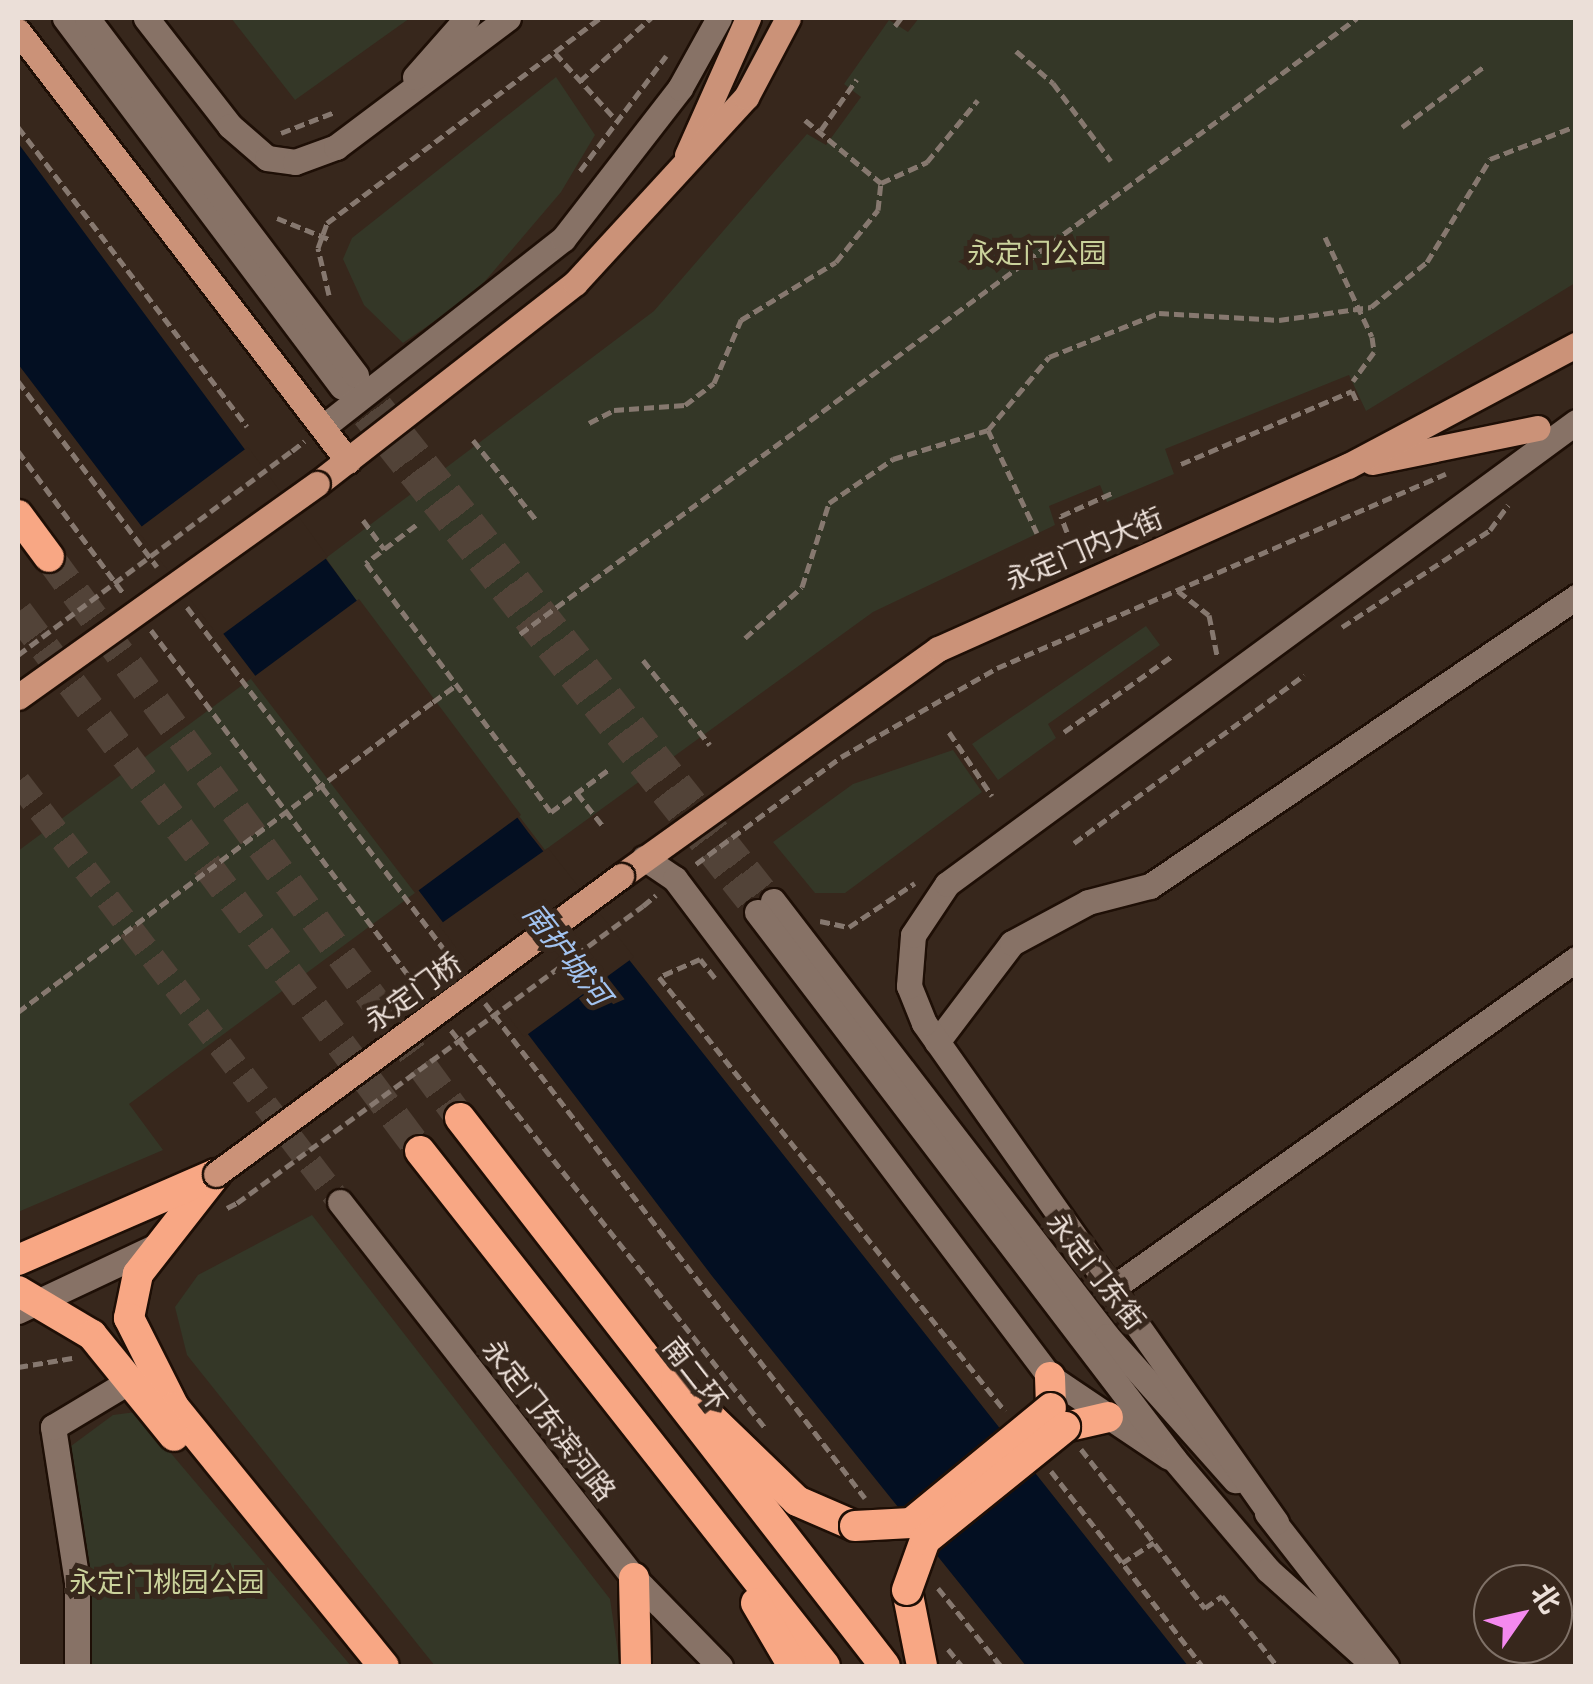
<!DOCTYPE html>
<html>
<head>
<meta charset="utf-8">
<style>
	body { margin:0 }
	#map { position:relative; width:1593px; height:1684px; overflow:hidden; background:#37271c; font-family:"IBM Plex Sans","Noto Sans SC",sans-serif }
	div>[style] { position:absolute }
	[style*='--x'] { left:calc(var(--x)*1px); top:calc(var(--y)*1px); width:calc(var(--w)*1px); rotate:calc(var(--a)*1deg) }
	.green>* { inset:0; background:#343727 }
	.water>* { inset:0; background:#030f22 }
	.pier>* { inset:0; background:#37271c }
	.minor-tunnel>* { height:25px; margin-top:-12.5px; transform-origin:0; background:repeating-linear-gradient(90deg,#524338 0 25px,transparent 0 37px) }
	.highway-tunnel>* { height:30px; margin-top:-15px; transform-origin:0; background:repeating-linear-gradient(90deg,#524338 0 30px,transparent 0 45px) }
	.path>* { height:5px; margin-top:-2.5px; transform-origin:0; background:repeating-linear-gradient(90deg,#86786f 0 10px,transparent 0 15px) }
	.roads { filter:drop-shadow(2px 0 #1e0f06) drop-shadow(-2px 0 #1e0f06) drop-shadow(0 2px #1e0f06) drop-shadow(0 -2px #1e0f06) }
	.minor>* { height:25px; margin:-12.5px; padding:0 12.5px; transform-origin:12.5px; border-radius:12.5px; background:#877266 }
	.major>* { height:25px; margin:-12.5px; padding:0 12.5px; transform-origin:12.5px; border-radius:12.5px; background:#cb9278 }
	.highway>* { height:30px; margin:-15px; padding:0 15px; transform-origin:15px; border-radius:15px; background:#f8a784 }
	.path-bridge>* { height:5px; margin-top:-2.5px; transform-origin:0; background:repeating-linear-gradient(90deg,#86786f 0 10px,transparent 0 15px) }
	.bridges { filter:drop-shadow(2px 0 #1e0f06) drop-shadow(-2px 0 #1e0f06) drop-shadow(0 2px #1e0f06) drop-shadow(0 -2px #1e0f06) }
	.major-bridge>* { height:25px; margin:-12.5px; padding:0 12.5px; transform-origin:12.5px; border-radius:12.5px; background:#cb9278 }
	.highway-bridge>* { height:30px; margin:-15px; padding:0 15px; transform-origin:15px; border-radius:15px; background:#f8a784 }
	span { translate:-50% -50%; white-space:nowrap; text-align:center; line-height:1.15; -webkit-text-stroke:10px #37271c; paint-order:stroke }
	.park-label { font-size:28px; color:#cad29b }
	.street-label { font-size:28px; color:#ebdfd8 }
	.water-label { font-size:30px; color:#a2c3f0; font-style:italic }
	.frame { position:absolute; inset:0; border:20px solid #ebdfd8; pointer-events:none }
	.north { position:absolute; left:1473px; top:1564px; width:100px; height:100px; box-sizing:border-box; background:#37271c; border:2px solid #7f7167; border-radius:50%; rotate:56deg; font-size:28px; font-weight:700; line-height:40px; text-align:center; color:#ebdfd8 }
	.north::after { content:''; display:block; margin:auto; width:35px; height:45px; background:#f489ef; clip-path:polygon(50% 0,100% 100%,50% 72%,0 100%) }
</style>
</head>
<body>
<div id="map">
	<div class="green">
		<i style="clip-path:polygon(231px 18px,410px 18px,295px 100px)"></i>
		<i style="clip-path:polygon(919px 18px,1575px 18px,1575px 283px,1366px 411px,1349px 375px,1165px 449px,1174px 474px,1107px 502px,1100px 485px,1049px 506px,1055px 525px,873px 612px,545px 850px,519px 816px,129px 1104px,163px 1150px,18px 1212px,18px 851px,356px 601px,326px 558px,654px 311px,807px 134px,826px 145px,861px 97px,844px 84px,889px 20px,908px 32px)"></i>
		<i style="clip-path:polygon(556px 77px,595px 135px,561px 192px,474px 294px,403px 343px,364px 305px,343px 259px,352px 238px)"></i>
		<i style="clip-path:polygon(1146px 626px,1160px 645px,1048px 724px,1056px 738px,998px 780px,972px 744px)"></i>
		<i style="clip-path:polygon(953px 750px,982px 792px,845px 893px,815px 893px,773px 842px,853px 784px)"></i>
		<i style="clip-path:polygon(312px 1215px,610px 1599px,620px 1666px,435px 1666px,187px 1355px,175px 1307px,198px 1275px)"></i>
		<i style="clip-path:polygon(136px 1412px,351px 1666px,90px 1666px,67px 1449px,113px 1415px)"></i>
	</div>
	<div class="water">
		<i style="clip-path:polygon(18px 143px,528px 832px,1188px 1666px,1026px 1666px,712px 1276px,18px 364px)"></i>
	</div>
	<div class="pier">
		<i style="clip-path:polygon(248px 447px,328px 557px,219px 637px,137px 530px)"></i>
		<i style="clip-path:polygon(359px 599px,521px 815px,415px 893px,251px 679px)"></i>
		<i style="clip-path:polygon(548px 848px,634px 957px,524px 1037px,439px 925px)"></i>
	</div>
	<div class="minor-tunnel">
		<i style="--x:357;--y:376;--w:670;--a:51.61"></i>
		<i style="--x:342;--y:387;--w:669;--a:51.67"></i>
		<i style="--x:18;--y:781;--w:530;--a:52.59"></i>
	</div>
	<div class="highway-tunnel">
		<i style="--x:49;--y:557;--w:695;--a:53.77"></i>
		<i style="--x:18;--y:612;--w:672;--a:53.28"></i>
	</div>
	<div class="path">
		<i style="--x:895;--y:26;--w:10;--a:-53"></i>
		<i style="--x:1016;--y:51;--w:49;--a:40.9"></i>
		<i style="--x:1053;--y:83;--w:97;--a:53.4"></i>
		<i style="--x:555;--y:53;--w:92;--a:47.6"></i>
		<i style="--x:580;--y:81;--w:95;--a:-41.6"></i>
		<i style="--x:805;--y:120;--w:99;--a:39.7"></i>
		<i style="--x:18;--y:127;--w:377;--a:52.6"></i>
		<i style="--x:1402;--y:127;--w:104;--a:-36.4"></i>
		<i style="--x:821;--y:130;--w:62;--a:-54.8"></i>
		<i style="--x:281;--y:133;--w:58;--a:-21.3"></i>
		<i style="--x:580;--y:171;--w:144;--a:-53.2"></i>
		<i style="--x:277;--y:218;--w:58;--a:22.2"></i>
		<i style="--x:1325;--y:237;--w:110;--a:64.8"></i>
		<i style="--x:1372;--y:337;--w:15;--a:82"></i>
		<i style="--x:1374;--y:352;--w:36;--a:126"></i>
		<i style="--x:329;--y:295;--w:48;--a:-103.2"></i>
		<i style="--x:318;--y:248;--w:27;--a:-70"></i>
		<i style="--x:327;--y:223;--w:341;--a:-36.9"></i>
		<i style="--x:18;--y:381;--w:232;--a:53.2"></i>
		<i style="--x:589;--y:423;--w:28;--a:-27"></i>
		<i style="--x:614;--y:410;--w:71;--a:-4"></i>
		<i style="--x:685;--y:405;--w:36;--a:-37"></i>
		<i style="--x:714;--y:383;--w:69;--a:-66.8"></i>
		<i style="--x:741;--y:320;--w:111;--a:-31.4"></i>
		<i style="--x:836;--y:262;--w:67;--a:-51.1"></i>
		<i style="--x:878;--y:210;--w:27;--a:-84"></i>
		<i style="--x:881;--y:183;--w:51;--a:-24.5"></i>
		<i style="--x:927;--y:162;--w:80;--a:-50.6"></i>
		<i style="--x:988;--y:430;--w:114;--a:64.6"></i>
		<i style="--x:473;--y:440;--w:103;--a:51.7"></i>
		<i style="--x:18;--y:451;--w:177;--a:53.5"></i>
		<i style="--x:292;--y:451;--w:16;--a:-38"></i>
		<i style="--x:1181;--y:464;--w:186;--a:-23.1"></i>
		<i style="--x:1352;--y:391;--w:14;--a:65"></i>
		<i style="--x:363;--y:520;--w:36;--a:54"></i>
		<i style="--x:416;--y:525;--w:63;--a:142.8"></i>
		<i style="--x:366;--y:563;--w:310;--a:53.4"></i>
		<i style="--x:551;--y:812;--w:71;--a:-36.4"></i>
		<i style="--x:1067;--y:532;--w:17;--a:-111"></i>
		<i style="--x:1061;--y:516;--w:56;--a:-24.3"></i>
		<i style="--x:1178;--y:591;--w:39;--a:38"></i>
		<i style="--x:1209;--y:615;--w:41;--a:78.7"></i>
		<i style="--x:187;--y:607;--w:449;--a:53.1"></i>
		<i style="--x:1342;--y:627;--w:177;--a:-33.2"></i>
		<i style="--x:1490;--y:530;--w:31;--a:-54"></i>
		<i style="--x:151;--y:630;--w:453;--a:53.3"></i>
		<i style="--x:520;--y:634;--w:1039;--a:-36.35"></i>
		<i style="--x:745;--y:638;--w:76;--a:-41.8"></i>
		<i style="--x:802;--y:587;--w:88;--a:-72.2"></i>
		<i style="--x:829;--y:503;--w:78;--a:-34.5"></i>
		<i style="--x:893;--y:459;--w:99;--a:-17"></i>
		<i style="--x:988;--y:430;--w:95;--a:-50.1"></i>
		<i style="--x:1049;--y:357;--w:118;--a:-21.8"></i>
		<i style="--x:1159;--y:313;--w:120;--a:3.3"></i>
		<i style="--x:1279;--y:320;--w:93;--a:-8"></i>
		<i style="--x:1371;--y:307;--w:72;--a:-38.8"></i>
		<i style="--x:1427;--y:262;--w:121;--a:-58.5"></i>
		<i style="--x:1490;--y:159;--w:92;--a:-21"></i>
		<i style="--x:643;--y:660;--w:108;--a:51.8"></i>
		<i style="--x:433;--y:702;--w:27;--a:-36"></i>
		<i style="--x:949;--y:732;--w:77;--a:56.1"></i>
		<i style="--x:1064;--y:732;--w:132;--a:-35.1"></i>
		<i style="--x:577;--y:793;--w:41;--a:52"></i>
		<i style="--x:1074;--y:843;--w:285;--a:-36.1"></i>
		<i style="--x:696;--y:864;--w:180;--a:-36.4"></i>
		<i style="--x:841;--y:757;--w:180;--a:-29.7"></i>
		<i style="--x:997;--y:668;--w:489;--a:-23.4"></i>
		<i style="--x:643;--y:906;--w:17;--a:-40"></i>
		<i style="--x:820;--y:921;--w:30;--a:12"></i>
		<i style="--x:849;--y:927;--w:79;--a:-33.7"></i>
		<i style="--x:715;--y:978;--w:24;--a:-128"></i>
		<i style="--x:700;--y:959;--w:45;--a:156.3"></i>
		<i style="--x:659;--y:977;--w:555;--a:51.44"></i>
		<i style="--x:485;--y:1003;--w:624;--a:52.49"></i>
		<i style="--x:18;--y:1012;--w:57;--a:-36.5"></i>
		<i style="--x:451;--y:1030;--w:508;--a:51.71"></i>
		<i style="--x:227;--y:1208;--w:11;--a:-27"></i>
		<i style="--x:18;--y:1367;--w:55;--a:-9.5"></i>
		<i style="--x:1081;--y:1449;--w:202;--a:52.1"></i>
		<i style="--x:1205;--y:1608;--w:21;--a:-35"></i>
		<i style="--x:1222;--y:1596;--w:89;--a:51.8"></i>
		<i style="--x:1051;--y:1471;--w:247;--a:52.2"></i>
		<i style="--x:1122;--y:1563;--w:38;--a:-33"></i>
		<i style="--x:938;--y:1588;--w:100;--a:51.1"></i>
		<i style="--x:948;--y:1649;--w:22;--a:51"></i>
	</div>
	<div class="roads">
		<div class="minor">
			<i style="--x:65;--y:18;--w:461;--a:53.1"></i>
			<i style="--x:87;--y:18;--w:447;--a:53"></i>
			<i style="--x:146;--y:18;--w:137;--a:52.1"></i>
			<i style="--x:230;--y:126;--w:49;--a:40.9"></i>
			<i style="--x:267;--y:158;--w:28;--a:8"></i>
			<i style="--x:295;--y:162;--w:44;--a:-20.1"></i>
			<i style="--x:336;--y:147;--w:215;--a:-36.9"></i>
			<i style="--x:415;--y:77;--w:79;--a:-48.6"></i>
			<i style="--x:323;--y:427;--w:305;--a:-38.1"></i>
			<i style="--x:563;--y:239;--w:191;--a:-52.2"></i>
			<i style="--x:680;--y:88;--w:80;--a:-60.9"></i>
			<i style="--x:644;--y:858;--w:37;--a:34"></i>
			<i style="--x:675;--y:879;--w:623;--a:53.02"></i>
			<i style="--x:1050;--y:1377;--w:143;--a:33.9"></i>
			<i style="--x:773;--y:901;--w:548;--a:52.48"></i>
			<i style="--x:1107;--y:1336;--w:193;--a:48.4"></i>
			<i style="--x:757;--y:912;--w:688;--a:52.68"></i>
			<i style="--x:1174;--y:1459;--w:145;--a:49.7"></i>
			<i style="--x:1268;--y:1570;--w:132;--a:41.9"></i>
			<i style="--x:937;--y:1042;--w:124;--a:-52.9"></i>
			<i style="--x:1012;--y:943;--w:86;--a:-28.3"></i>
			<i style="--x:1088;--y:902;--w:64;--a:-14.5"></i>
			<i style="--x:1150;--y:886;--w:515;--a:-34.15"></i>
			<i style="--x:340;--y:1202;--w:477;--a:52"></i>
			<i style="--x:634;--y:1578;--w:123;--a:45.7"></i>
			<i style="--x:1117;--y:1285;--w:563;--a:-35.38"></i>
			<i style="--x:18;--y:1311;--w:155;--a:-25.2"></i>
			<i style="--x:1267;--y:1513;--w:194;--a:52.1"></i>
			<i style="--x:1276;--y:1522;--w:611;--a:-125.2"></i>
			<i style="--x:924;--y:1023;--w:40;--a:-112"></i>
			<i style="--x:909;--y:986;--w:51;--a:-85.5"></i>
			<i style="--x:913;--y:935;--w:61;--a:-56.3"></i>
			<i style="--x:947;--y:884;--w:780;--a:-36.3"></i>
			<i style="--x:77;--y:1666;--w:84;--a:-90"></i>
			<i style="--x:77;--y:1582;--w:157;--a:-98.8"></i>
			<i style="--x:53;--y:1427;--w:87;--a:-31"></i>
		</div>
		<div class="major">
			<i style="--x:18;--y:31;--w:542;--a:52.5"></i>
			<i style="--x:687;--y:155;--w:150;--a:-66"></i>
			<i style="--x:1372;--y:462;--w:169;--a:-11.6"></i>
			<i style="--x:317;--y:484;--w:327;--a:-37.9"></i>
			<i style="--x:575;--y:283;--w:253;--a:-47.4"></i>
			<i style="--x:746;--y:97;--w:89;--a:-62"></i>
			<i style="--x:621;--y:876;--w:390;--a:-35.6"></i>
			<i style="--x:938;--y:649;--w:449;--a:-24.1"></i>
			<i style="--x:1348;--y:466;--w:258;--a:-28"></i>
		</div>
		<div class="highway">
			<i style="--x:18;--y:515;--w:52;--a:53.6"></i>
			<i style="--x:460;--y:1118;--w:693;--a:52.2"></i>
			<i style="--x:420;--y:1151;--w:655;--a:51.82"></i>
			<i style="--x:216;--y:1174;--w:127;--a:128"></i>
			<i style="--x:138;--y:1274;--w:45;--a:101.6"></i>
			<i style="--x:129;--y:1318;--w:100;--a:63.2"></i>
			<i style="--x:174;--y:1407;--w:333;--a:51"></i>
			<i style="--x:18;--y:1260;--w:216;--a:-23.5"></i>
			<i style="--x:18;--y:1291;--w:86;--a:30.7"></i>
			<i style="--x:92;--y:1335;--w:130;--a:50.9"></i>
			<i style="--x:1050;--y:1377;--w:31;--a:88"></i>
			<i style="--x:676;--y:1384;--w:168;--a:44"></i>
			<i style="--x:797;--y:1501;--w:63;--a:23.3"></i>
			<i style="--x:1065;--y:1427;--w:44;--a:-13.1"></i>
			<i style="--x:634;--y:1578;--w:88;--a:88.7"></i>
			<i style="--x:907;--y:1590;--w:77;--a:78.8"></i>
			<i style="--x:756;--y:1603;--w:73;--a:59.6"></i>
		</div>
	</div>
	<div class="path-bridge">
		<i style="--x:18;--y:655;--w:342;--a:-36.7"></i>
		<i style="--x:64;--y:978;--w:461;--a:-36.8"></i>
		<i style="--x:237;--y:1203;--w:503;--a:-36.19"></i>
	</div>
	<div class="bridges">
		<div class="major-bridge">
			<i style="--x:18;--y:697;--w:367;--a:-35.5"></i>
			<i style="--x:216;--y:1174;--w:503;--a:-36.35"></i>
		</div>
		<div class="highway-bridge">
			<i style="--x:855;--y:1526;--w:56;--a:-3.1"></i>
			<i style="--x:911;--y:1523;--w:181;--a:-39.4"></i>
			<i style="--x:907;--y:1590;--w:53;--a:-70.2"></i>
			<i style="--x:925;--y:1540;--w:180;--a:-38.9"></i>
		</div>
	</div>
	<div class="park-label">
		<span style="left:1037px;top:253px">永定门公园</span>
		<span style="left:167px;top:1582px">永定门桃园公园</span>
	</div>
	<div class="street-label">
		<span style="left:1084px;top:549px;rotate:-23deg">永定门内大街</span>
		<span style="left:413px;top:992px;rotate:-36deg">永定门桥</span>
		<span style="left:1096px;top:1271px;rotate:52deg">永定门东街</span>
		<span style="left:695px;top:1374px;rotate:52deg">南二环</span>
		<span style="left:549px;top:1420px;rotate:52deg">永定门东滨河路</span>
	</div>
	<div class="water-label">
		<span style="left:567px;top:954px;rotate:52deg">南护城河</span>
	</div>
	<div class="frame"></div>
	<div class="north">北</div>
</div>
</body>
</html>
